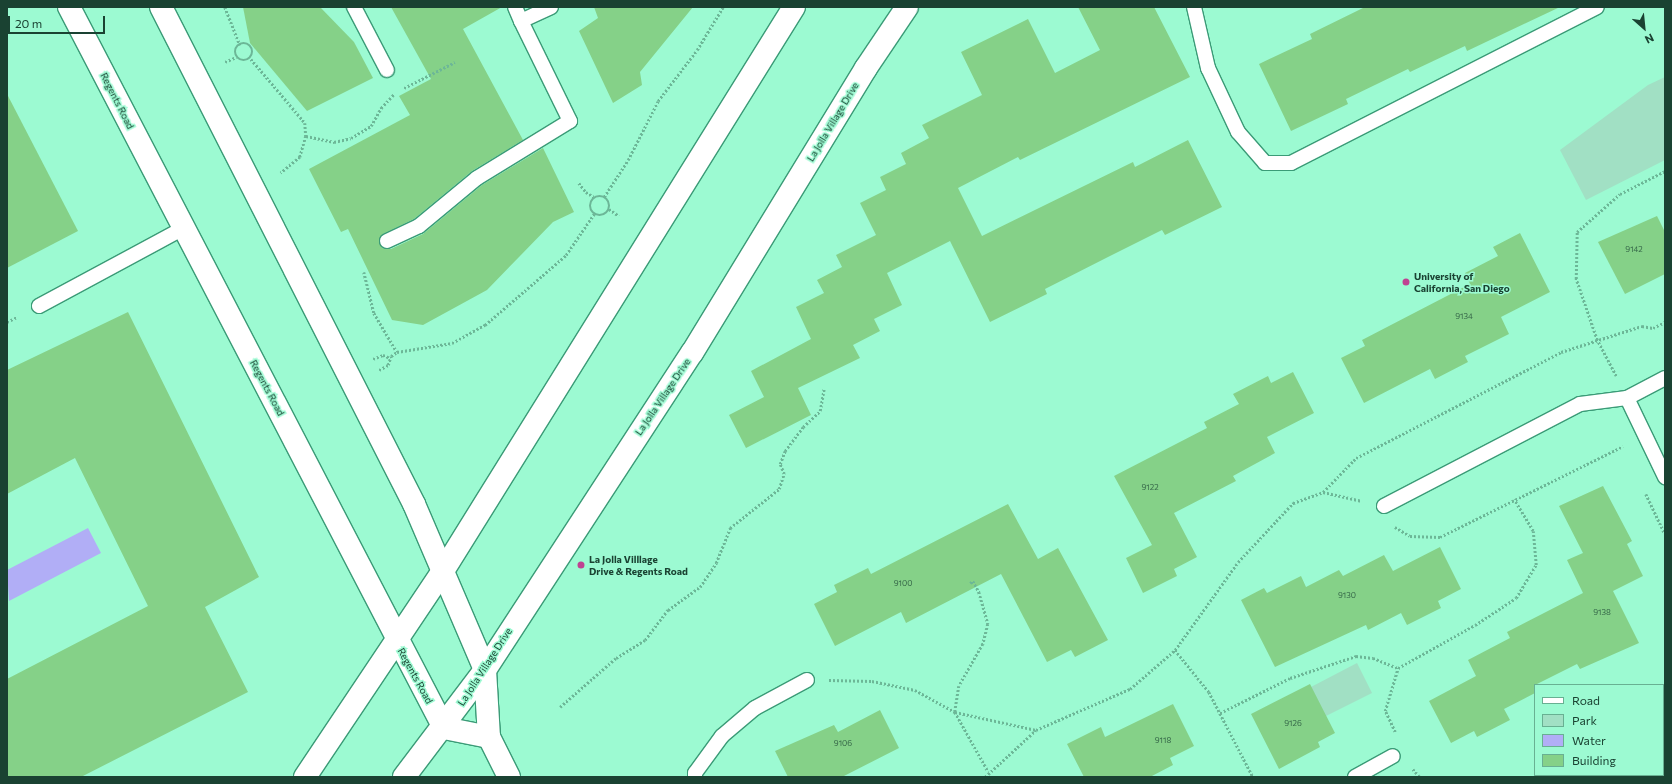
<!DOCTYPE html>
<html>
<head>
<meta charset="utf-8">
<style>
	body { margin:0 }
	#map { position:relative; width:1672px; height:784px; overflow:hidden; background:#9cfad2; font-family:Commissioner,sans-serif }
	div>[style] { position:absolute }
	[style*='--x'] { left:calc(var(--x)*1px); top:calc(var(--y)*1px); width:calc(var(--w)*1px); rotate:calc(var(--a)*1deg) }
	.green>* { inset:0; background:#a1e0c4 }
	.water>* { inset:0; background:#b1aef6 }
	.building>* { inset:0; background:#85d188 }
	.path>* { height:2.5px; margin-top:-1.25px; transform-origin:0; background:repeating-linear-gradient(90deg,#6cb797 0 2px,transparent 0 4px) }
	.path>.ring { margin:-1.25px; padding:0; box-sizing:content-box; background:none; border:2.5px solid #6cb797; border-radius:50% }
	.roads { filter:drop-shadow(1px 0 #3b9b77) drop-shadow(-1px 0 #3b9b77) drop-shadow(0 1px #3b9b77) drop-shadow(0 -1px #3b9b77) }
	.service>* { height:14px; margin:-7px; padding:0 7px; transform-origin:7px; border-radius:7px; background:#fff }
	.minor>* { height:22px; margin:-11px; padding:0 11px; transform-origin:11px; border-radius:11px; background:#fff }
	.secondary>* { height:22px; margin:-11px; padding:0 11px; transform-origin:11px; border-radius:11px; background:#fff }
	.primary>* { height:22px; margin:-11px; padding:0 11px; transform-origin:11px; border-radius:11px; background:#fff }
	.dots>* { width:11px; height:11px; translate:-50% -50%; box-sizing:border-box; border:2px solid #9cfad2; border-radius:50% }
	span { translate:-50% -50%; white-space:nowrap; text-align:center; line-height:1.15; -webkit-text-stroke:3px #9cfad2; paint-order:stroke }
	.number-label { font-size:8px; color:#356648 }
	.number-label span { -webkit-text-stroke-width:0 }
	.street-label { font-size:10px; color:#1a4232 }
	.poi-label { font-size:10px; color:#1a4232; font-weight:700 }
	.left { translate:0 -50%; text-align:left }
	.frame { position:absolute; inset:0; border:8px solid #1a4232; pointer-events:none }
	.legend { position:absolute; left:1534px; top:684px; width:130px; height:92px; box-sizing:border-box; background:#9cfad2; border:1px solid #68b092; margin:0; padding:5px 7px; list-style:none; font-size:12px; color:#1a4232 }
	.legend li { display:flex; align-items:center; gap:8px; height:20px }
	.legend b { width:20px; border:1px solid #68b092 }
	.north { position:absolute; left:1624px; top:8px; width:40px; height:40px; -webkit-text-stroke:3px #9cfad2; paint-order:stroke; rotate:153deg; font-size:11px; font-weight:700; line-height:16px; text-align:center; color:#1a4232 }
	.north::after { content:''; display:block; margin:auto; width:14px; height:18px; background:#1a4232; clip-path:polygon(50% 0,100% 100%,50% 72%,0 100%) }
	.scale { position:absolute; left:8px; top:16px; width:97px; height:18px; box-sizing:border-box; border:2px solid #1a4232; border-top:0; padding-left:5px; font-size:12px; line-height:14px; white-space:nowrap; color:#1a4232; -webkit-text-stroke:3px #9cfad2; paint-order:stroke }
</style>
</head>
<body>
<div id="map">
	<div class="green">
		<i style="clip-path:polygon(1665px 77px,1665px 160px,1586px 200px,1560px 150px,1648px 85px)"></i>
		<i style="clip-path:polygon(1357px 663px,1372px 693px,1326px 716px,1311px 687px)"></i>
	</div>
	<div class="water">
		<i style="clip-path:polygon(88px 528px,101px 553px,9px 601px,7px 570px)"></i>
	</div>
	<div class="building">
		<i style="clip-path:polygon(243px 7px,320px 7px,354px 42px,373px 78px,307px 111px,250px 43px)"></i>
		<i style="clip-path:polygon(391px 7px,502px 7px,463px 29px,523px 140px,472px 171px,414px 219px,383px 234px,379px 240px,382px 248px,391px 249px,423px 234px,482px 185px,543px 148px,574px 212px,553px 222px,487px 290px,423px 325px,392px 320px,348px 229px,341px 232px,309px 169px,410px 115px,399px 96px,431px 79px)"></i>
		<i style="clip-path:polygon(594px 7px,693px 7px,640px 72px,642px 85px,613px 103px,579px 31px,598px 18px)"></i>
		<i style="clip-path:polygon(1078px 7px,1154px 7px,1190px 77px,1020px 160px,1018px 157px,958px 188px,982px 236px,1133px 162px,1135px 167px,1188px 140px,1222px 207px,1165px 235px,1162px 230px,1108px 257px,1045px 289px,1047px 294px,990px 322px,950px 241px,887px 273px,902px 305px,874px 319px,880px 331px,853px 345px,860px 358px,798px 388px,811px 415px,746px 448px,729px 415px,764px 397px,751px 371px,811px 339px,796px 307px,824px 293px,817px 280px,842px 267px,836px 255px,876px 235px,860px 203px,886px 190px,880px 177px,906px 164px,901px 153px,929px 138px,922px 125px,982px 95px,961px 52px,1028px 19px,1055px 73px,1100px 50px)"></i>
		<i style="clip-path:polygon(1365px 7px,1560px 7px,1467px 51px,1465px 46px,1410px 72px,1408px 69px,1346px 99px,1348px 104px,1291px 131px,1259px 64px,1312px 39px,1310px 34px)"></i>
		<i style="clip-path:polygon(7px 94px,78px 231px,7px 268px)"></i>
		<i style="clip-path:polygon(1657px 216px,1665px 232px,1665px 274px,1625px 294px,1598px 242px)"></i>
		<i style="clip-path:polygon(1520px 233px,1550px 292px,1501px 317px,1509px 334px,1465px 356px,1468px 362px,1435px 379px,1430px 369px,1364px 403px,1341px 358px,1365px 346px,1362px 340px,1470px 284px,1465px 273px,1498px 256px,1493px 247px)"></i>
		<i style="clip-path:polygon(128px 312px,259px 577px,205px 607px,248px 692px,81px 777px,7px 777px,7px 679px,148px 606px,75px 458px,7px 494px,7px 370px)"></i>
		<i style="clip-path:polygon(1293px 372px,1314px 413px,1267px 437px,1275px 453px,1233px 476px,1236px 481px,1174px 513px,1197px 557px,1174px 569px,1177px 576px,1143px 593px,1126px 558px,1152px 545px,1114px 476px,1207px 428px,1204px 422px,1239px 404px,1233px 394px,1268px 376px,1271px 383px)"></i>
		<i style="clip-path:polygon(1603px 486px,1632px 541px,1627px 544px,1643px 576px,1613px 591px,1639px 643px,1580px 669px,1577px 664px,1535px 685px,1535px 693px,1504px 709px,1510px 720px,1477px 737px,1474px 731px,1451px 743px,1429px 701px,1476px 676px,1468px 660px,1510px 638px,1507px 632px,1583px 593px,1567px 560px,1583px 553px,1559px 506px)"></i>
		<i style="clip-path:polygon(1008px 504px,1038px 559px,1058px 548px,1108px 640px,1075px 657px,1071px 650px,1047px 662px,1001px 574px,906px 623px,901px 612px,835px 646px,814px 604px,837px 592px,834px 585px,868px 568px,871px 574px)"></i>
		<i style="clip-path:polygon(1440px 547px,1461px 589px,1438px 601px,1441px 608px,1407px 625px,1401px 613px,1368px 630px,1366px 625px,1275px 667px,1241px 600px,1264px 588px,1267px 593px,1301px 576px,1306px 587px,1339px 570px,1343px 576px,1384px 555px,1393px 571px)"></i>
		<i style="clip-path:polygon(1310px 684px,1335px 733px,1318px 742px,1320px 747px,1279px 769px,1251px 714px)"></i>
		<i style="clip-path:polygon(1173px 704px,1194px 746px,1170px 758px,1173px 765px,1150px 777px,1084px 777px,1067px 744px,1101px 727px,1105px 737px)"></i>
		<i style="clip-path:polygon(880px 710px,899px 748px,842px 777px,788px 777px,775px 751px,834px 725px,838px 732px)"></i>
	</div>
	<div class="path">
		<i style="--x:225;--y:7;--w:41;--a:68.5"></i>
		<i class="ring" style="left:235px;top:43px;width:15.5px;height:15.5px"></i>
		<i style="--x:251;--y:59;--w:84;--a:49.8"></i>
		<i style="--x:305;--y:123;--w:13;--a:86"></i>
		<i style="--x:306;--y:136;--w:22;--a:106"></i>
		<i style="--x:300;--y:157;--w:25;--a:140"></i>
		<i style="--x:225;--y:62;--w:12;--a:-24"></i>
		<i style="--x:404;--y:88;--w:57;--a:-27"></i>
		<i style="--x:306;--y:136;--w:29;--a:12"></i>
		<i style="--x:334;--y:142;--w:17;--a:-13"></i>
		<i style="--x:351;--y:138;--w:23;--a:-31"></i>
		<i style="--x:371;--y:126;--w:21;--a:-61"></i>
		<i style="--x:381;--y:108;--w:19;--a:-47"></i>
		<i style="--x:579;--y:183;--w:11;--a:52"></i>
		<i style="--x:586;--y:192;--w:9;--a:32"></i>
		<i class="ring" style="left:590px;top:196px;width:17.5px;height:17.5px"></i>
		<i style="--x:604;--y:197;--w:44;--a:-57"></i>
		<i style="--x:628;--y:160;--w:66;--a:-63"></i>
		<i style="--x:658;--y:101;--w:64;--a:-52.6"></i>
		<i style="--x:697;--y:50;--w:50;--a:-58.8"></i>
		<i style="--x:609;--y:209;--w:12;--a:35"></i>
		<i style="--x:364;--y:272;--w:42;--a:76.3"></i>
		<i style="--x:374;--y:313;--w:45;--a:59.5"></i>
		<i style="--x:7;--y:322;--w:11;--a:-27"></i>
		<i style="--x:373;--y:359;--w:11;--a:-22"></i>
		<i style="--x:383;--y:355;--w:8;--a:23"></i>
		<i style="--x:379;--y:370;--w:10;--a:-29"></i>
		<i style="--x:388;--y:365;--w:9;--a:-72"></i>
		<i style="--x:391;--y:356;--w:7;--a:-34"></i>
		<i style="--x:397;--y:352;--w:56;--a:-9.3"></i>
		<i style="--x:452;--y:343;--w:38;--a:-29"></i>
		<i style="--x:485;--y:325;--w:107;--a:-40.8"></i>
		<i style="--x:566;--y:255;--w:50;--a:-55.7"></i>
		<i style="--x:1616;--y:376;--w:41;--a:-117.8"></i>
		<i style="--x:1597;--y:340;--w:65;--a:-109"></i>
		<i style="--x:1576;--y:279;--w:47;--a:-88.8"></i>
		<i style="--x:1577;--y:232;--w:57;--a:-41.5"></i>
		<i style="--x:1620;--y:194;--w:51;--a:-27.1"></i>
		<i style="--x:1323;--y:492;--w:47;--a:-45.9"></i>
		<i style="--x:1356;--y:458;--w:231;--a:-27.3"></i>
		<i style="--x:1561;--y:352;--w:85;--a:-17.8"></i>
		<i style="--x:1642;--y:326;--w:11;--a:10"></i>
		<i style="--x:1653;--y:328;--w:13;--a:-27"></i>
		<i style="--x:1646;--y:494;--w:44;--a:64.6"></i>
		<i style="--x:1395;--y:527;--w:17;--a:31"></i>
		<i style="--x:1410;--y:536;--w:30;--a:2"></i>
		<i style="--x:1440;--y:537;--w:204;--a:-26.4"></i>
		<i style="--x:970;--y:583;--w:4;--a:-34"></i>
		<i style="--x:973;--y:581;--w:13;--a:61"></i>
		<i style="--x:979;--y:592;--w:33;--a:74"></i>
		<i style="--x:988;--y:624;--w:21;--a:104"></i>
		<i style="--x:983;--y:644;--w:48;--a:119.7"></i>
		<i style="--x:959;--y:686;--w:26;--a:99"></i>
		<i style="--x:955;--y:712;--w:68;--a:60.8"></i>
		<i style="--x:1175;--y:650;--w:108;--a:-54.4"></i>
		<i style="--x:1238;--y:562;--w:81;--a:-47"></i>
		<i style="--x:1293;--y:503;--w:32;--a:-20"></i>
		<i style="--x:1323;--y:492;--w:39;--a:13"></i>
		<i style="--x:829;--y:680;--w:43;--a:1.3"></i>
		<i style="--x:872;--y:681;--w:44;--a:11.8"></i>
		<i style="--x:915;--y:690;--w:46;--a:28.8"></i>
		<i style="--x:955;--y:712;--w:83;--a:12.5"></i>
		<i style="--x:1036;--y:730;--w:103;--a:-23.6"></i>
		<i style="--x:1130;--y:689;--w:60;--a:-40.9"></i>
		<i style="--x:1175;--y:650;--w:54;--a:51"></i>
		<i style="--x:1209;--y:692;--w:96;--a:62.6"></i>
		<i style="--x:560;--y:707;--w:74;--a:-41.2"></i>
		<i style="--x:616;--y:658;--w:34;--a:-32"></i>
		<i style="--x:645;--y:640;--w:38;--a:-53"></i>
		<i style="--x:668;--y:610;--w:39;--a:-36"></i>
		<i style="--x:700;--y:587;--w:29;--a:-56"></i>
		<i style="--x:716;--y:563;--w:38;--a:-68"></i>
		<i style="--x:730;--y:528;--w:63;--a:-38.5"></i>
		<i style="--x:779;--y:489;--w:16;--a:-72"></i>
		<i style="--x:784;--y:474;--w:11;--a:-112"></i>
		<i style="--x:780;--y:464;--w:14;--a:-69"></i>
		<i style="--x:785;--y:451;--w:30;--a:-53"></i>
		<i style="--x:803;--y:427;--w:23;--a:-43"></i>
		<i style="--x:820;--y:411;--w:23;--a:-80"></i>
		<i style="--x:1220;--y:713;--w:78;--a:-26.6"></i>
		<i style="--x:1290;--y:678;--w:70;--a:-18.4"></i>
		<i style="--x:1356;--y:656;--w:17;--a:7"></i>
		<i style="--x:1373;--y:658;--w:27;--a:22"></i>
		<i style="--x:1395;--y:732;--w:23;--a:-115"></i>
		<i style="--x:1385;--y:711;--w:45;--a:-73.2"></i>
		<i style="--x:1398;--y:668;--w:88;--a:-29.2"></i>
		<i style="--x:1475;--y:625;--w:49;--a:-33.4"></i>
		<i style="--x:1516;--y:598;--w:39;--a:-59"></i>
		<i style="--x:1536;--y:565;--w:34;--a:-95"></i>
		<i style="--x:1533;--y:531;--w:37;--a:-121"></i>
		<i style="--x:1413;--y:769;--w:11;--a:49"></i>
		<i style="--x:985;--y:777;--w:69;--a:-42.7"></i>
	</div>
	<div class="roads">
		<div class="service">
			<i style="--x:354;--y:7;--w:71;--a:62.4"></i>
			<i style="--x:515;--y:7;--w:15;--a:67"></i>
			<i style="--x:521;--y:21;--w:33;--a:-25"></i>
			<i style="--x:1194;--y:7;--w:63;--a:77.1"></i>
			<i style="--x:1208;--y:68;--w:71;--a:64.9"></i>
			<i style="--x:1238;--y:132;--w:41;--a:48.9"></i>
			<i style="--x:1265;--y:163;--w:26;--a:0"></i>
			<i style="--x:1291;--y:163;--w:343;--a:-27"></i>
			<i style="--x:387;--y:241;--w:35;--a:-25"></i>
			<i style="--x:419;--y:226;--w:75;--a:-39.6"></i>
			<i style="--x:477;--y:178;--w:109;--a:-31.5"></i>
			<i style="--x:570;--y:121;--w:111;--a:-116.1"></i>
			<i style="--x:39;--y:306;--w:162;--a:-28.3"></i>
			<i style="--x:1627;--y:398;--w:88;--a:64.3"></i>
			<i style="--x:1384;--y:506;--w:221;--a:-27.5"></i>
			<i style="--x:1580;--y:404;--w:47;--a:-7.3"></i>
			<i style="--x:1627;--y:398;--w:43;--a:-27.8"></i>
			<i style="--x:695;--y:777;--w:4;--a:-90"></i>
			<i style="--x:695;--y:773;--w:46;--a:-53.9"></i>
			<i style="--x:722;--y:736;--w:43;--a:-40.3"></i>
			<i style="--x:755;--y:708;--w:59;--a:-28.3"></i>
			<i style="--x:1355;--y:777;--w:43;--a:-28.9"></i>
		</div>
		<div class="minor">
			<i style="--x:1663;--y:716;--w:2;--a:-27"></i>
			<i style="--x:1562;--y:777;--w:4;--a:-27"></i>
		</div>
		<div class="secondary">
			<i style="--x:69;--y:7;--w:813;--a:62.52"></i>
			<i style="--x:444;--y:728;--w:46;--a:11.3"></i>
			<i style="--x:161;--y:7;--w:558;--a:63.02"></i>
			<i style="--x:414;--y:504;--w:181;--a:66.8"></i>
			<i style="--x:485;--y:670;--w:67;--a:86.6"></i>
			<i style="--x:489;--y:737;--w:45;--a:63.4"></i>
		</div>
		<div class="primary">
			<i style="--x:305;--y:777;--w:248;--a:-56.2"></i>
			<i style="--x:443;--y:571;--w:664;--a:-58.1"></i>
			<i style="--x:404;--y:777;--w:134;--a:-52.9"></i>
			<i style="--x:485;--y:670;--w:379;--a:-56.9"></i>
			<i style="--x:692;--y:353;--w:334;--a:-58.6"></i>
			<i style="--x:866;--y:68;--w:73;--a:-56.1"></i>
		</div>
	</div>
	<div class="dots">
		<i style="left:1406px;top:282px;background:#bf4291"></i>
		<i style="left:581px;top:565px;background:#bf4291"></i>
	</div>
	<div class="number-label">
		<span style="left:1634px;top:250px">9142</span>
		<span style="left:1464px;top:317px">9134</span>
		<span style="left:1150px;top:488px">9122</span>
		<span style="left:903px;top:584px">9100</span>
		<span style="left:1347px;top:596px">9130</span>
		<span style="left:1602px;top:613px">9138</span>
		<span style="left:1293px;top:724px">9126</span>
		<span style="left:1163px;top:741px">9118</span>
		<span style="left:843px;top:744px">9106</span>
	</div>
	<div class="street-label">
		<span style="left:117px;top:101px;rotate:63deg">Regents Road</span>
		<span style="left:833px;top:122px;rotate:-59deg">La Jolla Village Drive</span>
		<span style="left:267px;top:388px;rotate:62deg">Regents Road</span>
		<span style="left:663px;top:397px;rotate:-56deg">La Jolla Village Drive</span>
		<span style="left:485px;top:667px;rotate:-57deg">La Jolla Village Drive</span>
		<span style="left:415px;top:676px;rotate:61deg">Regents Road</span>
	</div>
	<div class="poi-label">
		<span class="left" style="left:1414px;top:282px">University of<br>California, San Diego</span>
		<span class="left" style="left:589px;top:565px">La Jolla Villlage<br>Drive &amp; Regents Road</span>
	</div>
	<div class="frame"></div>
	<ul class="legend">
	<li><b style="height:5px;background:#fff"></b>Road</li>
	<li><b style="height:11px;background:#a1e0c4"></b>Park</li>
	<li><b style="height:11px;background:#b1aef6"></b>Water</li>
	<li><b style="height:11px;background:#85d188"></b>Building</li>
	</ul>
	<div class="north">N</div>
	<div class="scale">20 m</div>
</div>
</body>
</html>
